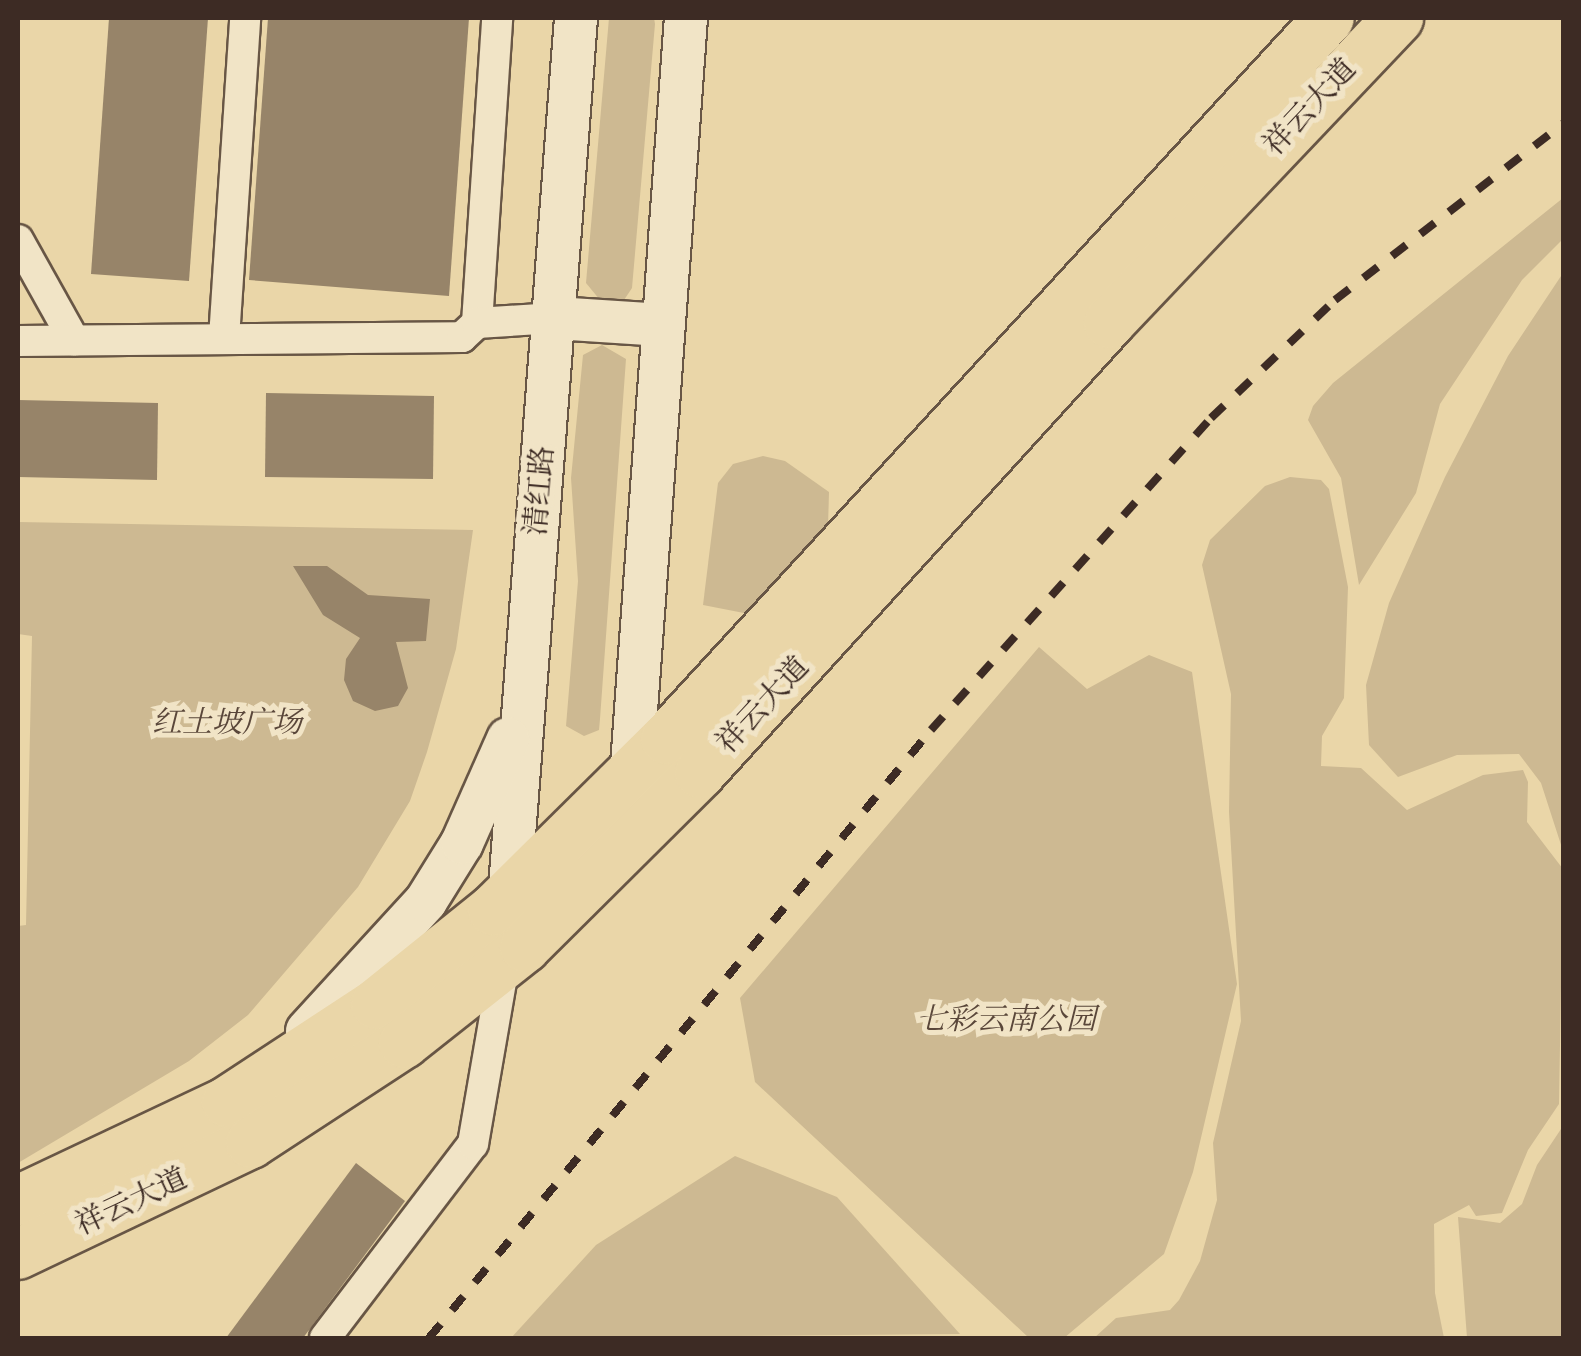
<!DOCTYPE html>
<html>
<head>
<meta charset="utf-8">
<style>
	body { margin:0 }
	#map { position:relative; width:1581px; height:1356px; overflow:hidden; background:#ead6a8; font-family:"IM FELL DW Pica","Noto Serif SC",serif }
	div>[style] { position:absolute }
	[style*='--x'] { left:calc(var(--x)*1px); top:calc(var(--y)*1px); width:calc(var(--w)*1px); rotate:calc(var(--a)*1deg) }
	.green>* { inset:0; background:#cdb992 }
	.building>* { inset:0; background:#978469 }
	.roads { filter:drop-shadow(2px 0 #685645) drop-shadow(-2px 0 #685645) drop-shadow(0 2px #685645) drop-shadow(0 -2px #685645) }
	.minor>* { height:30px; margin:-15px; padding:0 15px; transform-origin:15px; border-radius:15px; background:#f1e4c6 }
	.secondary>* { height:42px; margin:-21px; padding:0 21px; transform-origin:21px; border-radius:21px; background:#f1e4c6 }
	.trunk>* { height:50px; margin:-25px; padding:0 25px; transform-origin:25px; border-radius:25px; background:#ead6a8 }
	.rail>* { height:8px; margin-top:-4px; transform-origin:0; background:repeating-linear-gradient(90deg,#3d2b24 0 18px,transparent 0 36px) }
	span { translate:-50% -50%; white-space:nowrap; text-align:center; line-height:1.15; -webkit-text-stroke:10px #f1e4c6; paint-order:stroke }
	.street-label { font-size:30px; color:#3d2b24 }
	.park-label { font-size:30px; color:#5a473a; font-style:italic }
	.frame { position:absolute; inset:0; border:20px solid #3d2b24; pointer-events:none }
</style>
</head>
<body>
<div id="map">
	<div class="green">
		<i style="clip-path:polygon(609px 18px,654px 18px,655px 24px,632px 288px,624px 300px,600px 300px,586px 283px)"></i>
		<i style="clip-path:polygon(1563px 198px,1563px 239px,1522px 280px,1440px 404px,1416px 493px,1359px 585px,1341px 478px,1308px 420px,1313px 406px,1333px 383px)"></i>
		<i style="clip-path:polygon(1563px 273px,1563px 851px,1541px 783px,1519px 754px,1457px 755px,1398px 777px,1369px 745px,1366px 685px,1389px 603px,1445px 477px,1508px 356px)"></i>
		<i style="clip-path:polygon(602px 345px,626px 359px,600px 719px,599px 730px,584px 736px,566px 726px,578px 581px,571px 478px,583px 355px)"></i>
		<i style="clip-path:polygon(763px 456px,785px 461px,829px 492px,828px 527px,749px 614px,703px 605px,718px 483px,733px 464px)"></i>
		<i style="clip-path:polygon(1290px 477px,1321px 480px,1329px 489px,1348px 587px,1344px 698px,1322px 736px,1321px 766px,1361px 768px,1407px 810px,1483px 775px,1523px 770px,1528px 782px,1527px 822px,1563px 869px,1559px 1104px,1528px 1150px,1502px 1213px,1476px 1216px,1469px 1205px,1434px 1224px,1435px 1293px,1444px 1338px,1094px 1338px,1116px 1318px,1170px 1310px,1179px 1300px,1200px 1261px,1217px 1200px,1213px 1143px,1241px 1021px,1229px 812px,1231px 694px,1202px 565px,1210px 540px,1265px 486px)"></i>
		<i style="clip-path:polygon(18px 522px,473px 530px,456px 649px,427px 752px,410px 801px,358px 887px,248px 1015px,189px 1061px,18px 1163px,18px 926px,26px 925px,32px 636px,18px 634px)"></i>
		<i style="clip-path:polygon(1039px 647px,1087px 689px,1149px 655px,1192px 672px,1237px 984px,1193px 1172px,1164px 1254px,1064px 1338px,1029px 1338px,755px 1082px,740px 998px)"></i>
		<i style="clip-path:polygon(1563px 1126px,1563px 1338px,1467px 1338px,1458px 1217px,1500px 1223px,1522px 1204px,1537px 1165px)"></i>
		<i style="clip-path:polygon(735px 1156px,837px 1197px,960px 1334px,511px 1338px,596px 1245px)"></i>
	</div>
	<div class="building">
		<i style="clip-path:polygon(109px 18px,208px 18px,189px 281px,91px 274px)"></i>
		<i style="clip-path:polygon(268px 18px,469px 18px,449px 296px,249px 280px)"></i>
		<i style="clip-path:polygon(266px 393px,434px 396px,433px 479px,265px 477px)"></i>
		<i style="clip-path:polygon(18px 400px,158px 403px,157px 480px,18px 477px)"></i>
		<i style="clip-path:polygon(293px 566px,327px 566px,368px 595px,430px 599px,426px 641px,396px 642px,408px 688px,398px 706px,375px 711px,353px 701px,344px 680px,346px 659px,360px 638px,323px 615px)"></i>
		<i style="clip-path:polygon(356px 1163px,405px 1201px,303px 1338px,226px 1338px)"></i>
	</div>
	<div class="roads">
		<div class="minor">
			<i style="--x:18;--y:240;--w:115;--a:60.8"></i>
			<i style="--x:477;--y:323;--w:306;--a:-86.2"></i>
			<i style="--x:224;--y:338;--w:321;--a:-86.2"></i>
			<i style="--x:18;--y:341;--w:444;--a:-0.5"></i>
			<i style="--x:462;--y:337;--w:21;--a:-43"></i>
			<i style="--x:477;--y:323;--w:78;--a:-3.7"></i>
			<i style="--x:325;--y:1338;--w:244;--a:-52.7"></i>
			<i style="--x:473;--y:1144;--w:182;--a:-80.2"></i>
		</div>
		<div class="secondary">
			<i style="--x:555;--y:318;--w:108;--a:3.7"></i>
			<i style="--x:630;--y:793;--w:777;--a:-85.87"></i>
			<i style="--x:508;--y:914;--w:899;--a:-85.66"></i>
			<i style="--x:307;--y:1031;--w:176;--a:-47.5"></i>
			<i style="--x:426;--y:901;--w:68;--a:-58.2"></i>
			<i style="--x:462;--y:843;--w:114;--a:-66.1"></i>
		</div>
		<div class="trunk">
			<i style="--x:18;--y:1201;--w:231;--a:-25.3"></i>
			<i style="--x:227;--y:1102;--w:178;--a:-33.3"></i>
			<i style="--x:376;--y:1004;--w:150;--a:-38.8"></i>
			<i style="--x:493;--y:910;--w:243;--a:-44.7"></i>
			<i style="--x:666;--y:739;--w:979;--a:-47.4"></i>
			<i style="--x:18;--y:1254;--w:258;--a:-25.5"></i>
			<i style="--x:251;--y:1143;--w:183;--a:-33.2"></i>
			<i style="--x:404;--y:1043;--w:154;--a:-38.4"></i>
			<i style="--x:525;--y:947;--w:247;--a:-44.8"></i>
			<i style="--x:700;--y:773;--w:608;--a:-47.73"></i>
			<i style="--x:1109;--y:323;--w:420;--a:-46.5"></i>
		</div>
	</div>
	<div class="rail">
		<i style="--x:429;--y:1338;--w:788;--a:-50.45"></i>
		<i style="--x:931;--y:730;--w:419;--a:-48.1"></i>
		<i style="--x:1211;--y:418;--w:171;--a:-43.6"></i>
		<i style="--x:1335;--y:300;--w:289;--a:-37.7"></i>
	</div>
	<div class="street-label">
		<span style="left:1311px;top:108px;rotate:-47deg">祥云大道</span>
		<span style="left:541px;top:491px;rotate:-85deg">清红路</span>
		<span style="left:764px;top:706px;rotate:-47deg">祥云大道</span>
		<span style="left:132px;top:1203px;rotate:-25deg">祥云大道</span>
	</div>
	<div class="park-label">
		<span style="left:227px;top:724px">红土坡广场</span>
		<span style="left:1006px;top:1021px">七彩云南公园</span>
	</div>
	<div class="frame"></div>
</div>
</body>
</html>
